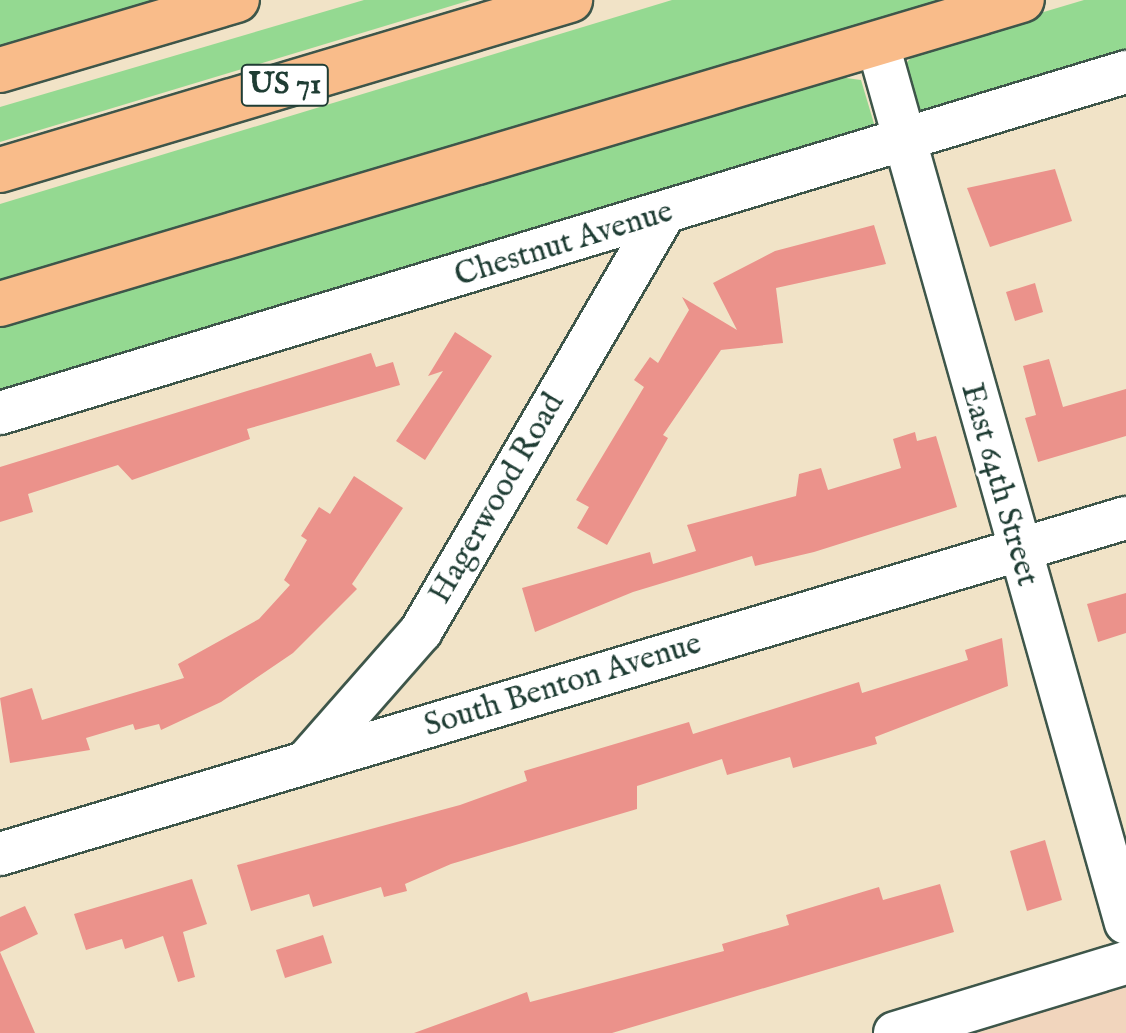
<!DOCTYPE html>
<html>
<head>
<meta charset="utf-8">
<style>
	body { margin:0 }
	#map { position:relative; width:1126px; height:1033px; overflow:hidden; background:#f1e3c7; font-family:"IM FELL English",serif }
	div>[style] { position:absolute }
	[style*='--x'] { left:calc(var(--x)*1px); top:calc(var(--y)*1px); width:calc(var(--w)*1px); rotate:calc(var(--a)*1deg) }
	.built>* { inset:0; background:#f1d5bd }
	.green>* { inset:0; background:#94d991 }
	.building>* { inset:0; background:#eb928b }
	.roads { filter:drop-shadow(2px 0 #3e564a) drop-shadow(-2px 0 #3e564a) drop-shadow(0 2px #3e564a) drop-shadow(0 -2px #3e564a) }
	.minor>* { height:42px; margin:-21px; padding:0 21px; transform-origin:21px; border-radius:21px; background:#fff }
	.highway>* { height:44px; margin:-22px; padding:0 22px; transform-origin:22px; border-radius:22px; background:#f9bc8a }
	span { translate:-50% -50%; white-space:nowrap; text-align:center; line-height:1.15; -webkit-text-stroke:7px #fff; paint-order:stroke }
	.shield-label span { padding:2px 6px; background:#fff; border:2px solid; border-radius:6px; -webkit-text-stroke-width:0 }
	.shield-label { font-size:30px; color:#1f3d34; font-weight:700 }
	.street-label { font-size:32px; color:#1f3d34 }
</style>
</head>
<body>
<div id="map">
	<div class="built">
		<i style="clip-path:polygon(1112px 981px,1126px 987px,1126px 1033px,940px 1033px)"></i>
	</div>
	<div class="green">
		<i style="clip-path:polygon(0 0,162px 0,0 48px)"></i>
		<i style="clip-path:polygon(364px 0,471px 0,0 142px,0 107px)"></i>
		<i style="clip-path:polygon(672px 0,950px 0,0 288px,0 204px)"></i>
		<i style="clip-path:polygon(1084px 0,1126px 0,1126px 54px,924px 114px,915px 111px,905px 64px,920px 49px)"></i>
		<i style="clip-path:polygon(831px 76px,861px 80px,875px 127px,0 390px,0 327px)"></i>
	</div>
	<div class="building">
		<i style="clip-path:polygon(1055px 169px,1072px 221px,990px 247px,967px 188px)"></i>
		<i style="clip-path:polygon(874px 225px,886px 264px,776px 288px,783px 343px,721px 350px,663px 435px,668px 438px,607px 545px,577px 528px,589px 507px,576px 500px,644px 387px,634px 380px,650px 357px,658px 363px,689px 310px,682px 297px,737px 330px,713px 283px,775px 251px)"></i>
		<i style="clip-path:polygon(1035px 283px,1043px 312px,1015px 321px,1006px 292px)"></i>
		<i style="clip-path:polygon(455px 332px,492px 356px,425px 460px,396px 441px,443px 371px,428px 376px)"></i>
		<i style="clip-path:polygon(371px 353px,376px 367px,393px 362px,400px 385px,247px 429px,250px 439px,132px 480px,118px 465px,28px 494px,33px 512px,0 522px,0 467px)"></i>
		<i style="clip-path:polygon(1049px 359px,1063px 407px,1126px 389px,1126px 436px,1038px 462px,1025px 418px,1036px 415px,1023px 366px)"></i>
		<i style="clip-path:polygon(915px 432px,917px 441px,936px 436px,957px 507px,814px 552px,755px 566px,752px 556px,633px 592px,535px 632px,522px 588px,650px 552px,653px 564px,696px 551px,687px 525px,796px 496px,799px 474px,821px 468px,828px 490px,901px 468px,893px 439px)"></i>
		<i style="clip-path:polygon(354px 476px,403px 508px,352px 584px,357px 589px,293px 653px,221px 702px,161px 730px,159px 724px,135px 730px,133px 724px,86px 738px,90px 750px,10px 763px,0 698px,32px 688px,42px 720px,184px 678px,178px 664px,259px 619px,290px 585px,284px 580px,307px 540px,301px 536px,319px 507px,330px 514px)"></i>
		<i style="clip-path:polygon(1126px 593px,1126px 633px,1098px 642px,1087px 604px)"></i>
		<i style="clip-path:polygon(1002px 638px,1008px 686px,875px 737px,877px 744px,793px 768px,790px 757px,727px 775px,722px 759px,637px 786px,637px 809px,451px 864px,405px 884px,407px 891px,384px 897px,381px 887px,313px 907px,309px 894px,251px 911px,237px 865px,460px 805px,527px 781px,524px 771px,689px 722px,693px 734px,859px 682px,862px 693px,968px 660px,965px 650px)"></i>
		<i style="clip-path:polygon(1045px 840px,1062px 900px,1027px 911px,1010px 851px)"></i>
		<i style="clip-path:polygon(192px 879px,207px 924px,183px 932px,195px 977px,178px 982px,163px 936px,125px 949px,122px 939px,86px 950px,74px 914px)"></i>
		<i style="clip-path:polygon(940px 884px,954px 932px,612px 1033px,414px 1033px,527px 992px,530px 1002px,724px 951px,722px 944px,789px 925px,786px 915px,879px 887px,883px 900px)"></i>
		<i style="clip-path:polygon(25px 906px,38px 934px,0 952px,35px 1033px,0 1033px,0 917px)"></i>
		<i style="clip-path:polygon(323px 935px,332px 963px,285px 978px,276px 950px)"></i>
	</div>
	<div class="roads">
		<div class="minor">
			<i style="--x:878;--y:45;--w:912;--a:74.23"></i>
			<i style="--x:0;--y:413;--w:1177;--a:-16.85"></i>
			<i style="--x:306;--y:762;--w:174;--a:-48.7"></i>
			<i style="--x:421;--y:631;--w:480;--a:-59.8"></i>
			<i style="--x:0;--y:854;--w:1175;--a:-16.62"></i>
			<i style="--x:895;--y:1033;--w:241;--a:-16.9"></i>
		</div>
		<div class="highway">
			<i style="--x:0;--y:70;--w:247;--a:-16.5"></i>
			<i style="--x:0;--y:170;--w:595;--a:-16.61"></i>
			<i style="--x:0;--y:304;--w:1066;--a:-16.57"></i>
		</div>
	</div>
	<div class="shield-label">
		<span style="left:285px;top:85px">US 71</span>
	</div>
	<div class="street-label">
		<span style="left:564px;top:245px;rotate:-17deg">Chestnut Avenue</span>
		<span style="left:998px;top:485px;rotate:74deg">East 64th Street</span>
		<span style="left:498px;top:499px;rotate:-60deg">Hagerwood Road</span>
		<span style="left:563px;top:686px;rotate:-17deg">South Benton Avenue</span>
	</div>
</div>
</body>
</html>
